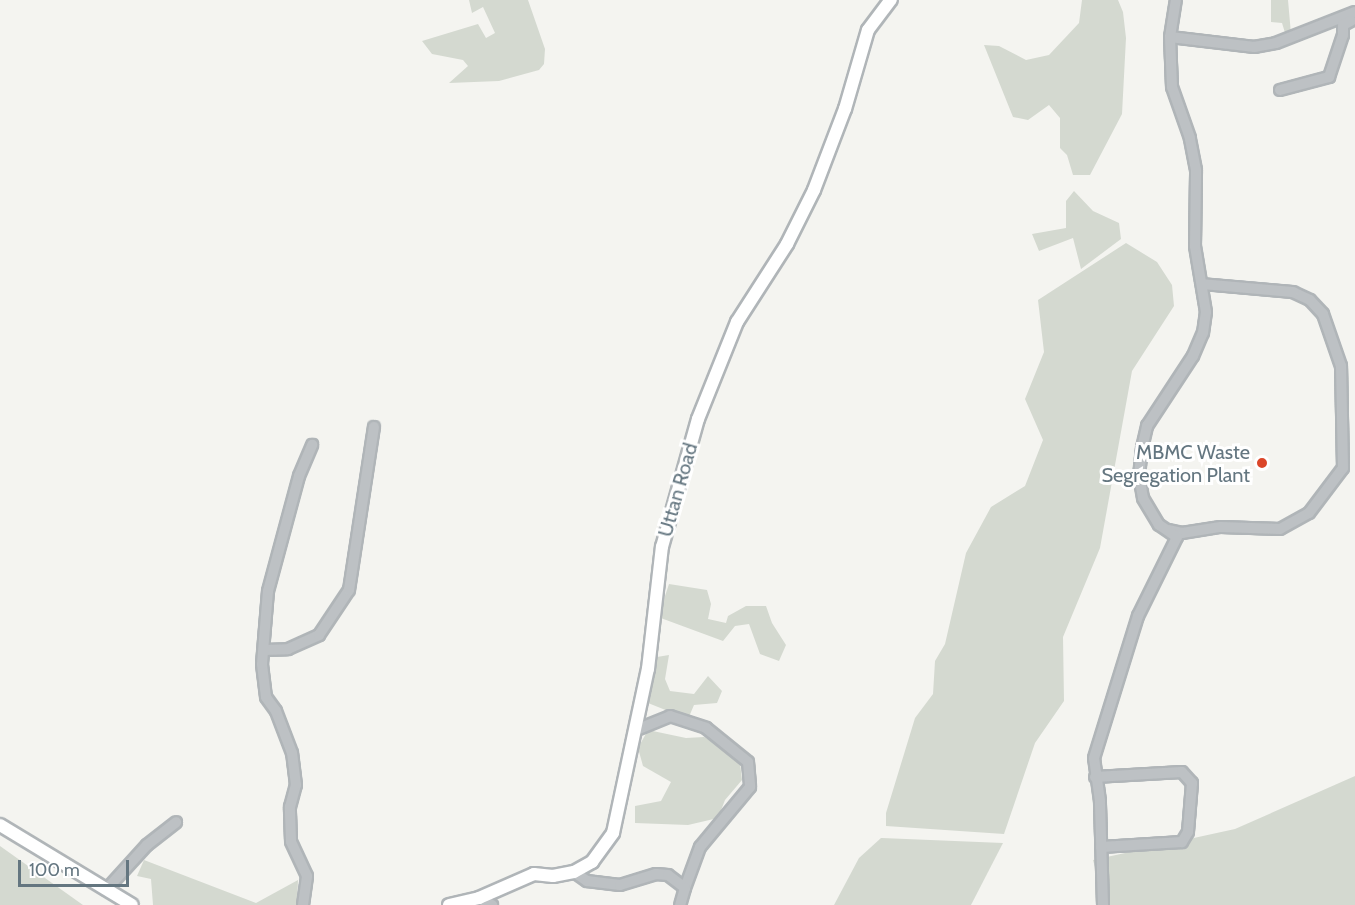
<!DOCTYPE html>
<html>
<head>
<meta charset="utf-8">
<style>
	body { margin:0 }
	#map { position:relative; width:1355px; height:905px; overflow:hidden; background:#f4f4f0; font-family:Cabin,sans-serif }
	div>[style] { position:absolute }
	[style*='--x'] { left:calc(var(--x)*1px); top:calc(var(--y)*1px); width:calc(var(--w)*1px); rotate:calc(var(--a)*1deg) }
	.green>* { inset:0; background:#d4d9d0 }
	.roads { filter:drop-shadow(2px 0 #b0b5b8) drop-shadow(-2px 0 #b0b5b8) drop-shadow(0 2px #b0b5b8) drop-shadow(0 -2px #b0b5b8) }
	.minor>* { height:10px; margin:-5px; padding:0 5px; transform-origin:5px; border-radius:5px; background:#bdc1c4 }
	.major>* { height:12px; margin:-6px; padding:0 6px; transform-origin:6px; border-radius:6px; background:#fff }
	.dots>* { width:16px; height:16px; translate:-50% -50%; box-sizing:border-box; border:3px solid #fff; border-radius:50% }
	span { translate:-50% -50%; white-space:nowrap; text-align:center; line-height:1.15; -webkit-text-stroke:6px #fff; paint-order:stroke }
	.poi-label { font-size:20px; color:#647680 }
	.right { translate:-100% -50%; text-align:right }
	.street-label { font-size:20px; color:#647680 }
	.scale { position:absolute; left:18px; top:860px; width:111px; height:27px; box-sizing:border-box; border:3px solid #647680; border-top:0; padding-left:8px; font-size:18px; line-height:21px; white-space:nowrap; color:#647680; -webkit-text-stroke:4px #fff; paint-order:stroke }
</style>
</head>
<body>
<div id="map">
	<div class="green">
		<i style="clip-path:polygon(469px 0,528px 0,545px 49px,544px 64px,539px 70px,499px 81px,449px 83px,468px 66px,463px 60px,432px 54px,422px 41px,478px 24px,486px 38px,495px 33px,483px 7px,472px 13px)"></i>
		<i style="clip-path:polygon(1082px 0,1118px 0,1123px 12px,1126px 38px,1122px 114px,1090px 175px,1073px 175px,1067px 155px,1060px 148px,1060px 118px,1049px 105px,1028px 120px,1013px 117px,984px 45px,999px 46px,1026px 60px,1049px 55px,1079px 23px)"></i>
		<i style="clip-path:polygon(1271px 0,1288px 0,1291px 34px,1286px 36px,1282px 23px,1271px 22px)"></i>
		<i style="clip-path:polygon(1074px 191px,1093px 211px,1119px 223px,1121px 239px,1081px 269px,1073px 238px,1039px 251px,1032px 234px,1066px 228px,1066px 201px)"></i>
		<i style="clip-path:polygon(1126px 243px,1157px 262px,1172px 285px,1174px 306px,1132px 371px,1100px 548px,1063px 637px,1064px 701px,1035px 743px,1004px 834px,886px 826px,886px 813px,915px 718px,933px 694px,935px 661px,945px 644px,966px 553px,991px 507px,1025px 486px,1043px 440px,1025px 399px,1044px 352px,1038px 300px)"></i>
		<i style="clip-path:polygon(669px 584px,707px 590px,711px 604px,708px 619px,726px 623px,728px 616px,746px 606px,766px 606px,772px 623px,786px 645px,779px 661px,760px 654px,749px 624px,735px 626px,723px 641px,658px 617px)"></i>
		<i style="clip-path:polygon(669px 655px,665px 679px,670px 691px,694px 694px,708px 676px,722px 691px,717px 703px,694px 705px,688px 719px,648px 703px,657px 657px)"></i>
		<i style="clip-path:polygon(648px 730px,686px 738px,704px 737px,724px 748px,740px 763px,742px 780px,725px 800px,718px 818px,688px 825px,635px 823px,635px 806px,661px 801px,671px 782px,643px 766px,638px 748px)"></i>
		<i style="clip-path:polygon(1355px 776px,1355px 905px,1105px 905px,1093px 860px,1235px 829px)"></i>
		<i style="clip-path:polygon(881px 838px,882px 838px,1003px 843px,971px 905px,834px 905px,859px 858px)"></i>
		<i style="clip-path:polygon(0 846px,83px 905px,0 905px)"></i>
		<i style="clip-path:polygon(144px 860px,256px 903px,298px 880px,297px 905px,153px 905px,151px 879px,137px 876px)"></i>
	</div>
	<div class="roads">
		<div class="minor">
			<i style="--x:1170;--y:37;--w:85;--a:6.8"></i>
			<i style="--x:1254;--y:47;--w:22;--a:-10"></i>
			<i style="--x:1276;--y:43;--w:85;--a:-21.4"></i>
			<i style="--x:1280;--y:90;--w:51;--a:-14.9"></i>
			<i style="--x:1329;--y:77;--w:44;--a:-71.6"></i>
			<i style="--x:1343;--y:35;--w:10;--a:-90"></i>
			<i style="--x:1343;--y:25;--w:9;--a:-27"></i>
			<i style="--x:1169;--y:530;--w:13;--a:13"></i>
			<i style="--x:1182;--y:533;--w:39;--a:-9"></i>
			<i style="--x:1221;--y:527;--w:59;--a:1.9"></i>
			<i style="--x:1280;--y:529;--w:33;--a:-29"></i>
			<i style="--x:1309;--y:513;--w:56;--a:-52.9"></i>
			<i style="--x:1343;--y:468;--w:102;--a:-91.1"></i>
			<i style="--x:1341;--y:366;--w:55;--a:-109.1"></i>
			<i style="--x:1323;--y:314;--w:19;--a:-133"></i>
			<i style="--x:1310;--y:300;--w:19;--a:-155"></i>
			<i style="--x:1293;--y:292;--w:91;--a:-175"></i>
			<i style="--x:264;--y:650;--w:24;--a:-2"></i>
			<i style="--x:288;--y:649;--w:34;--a:-24"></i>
			<i style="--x:319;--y:635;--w:54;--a:-56.3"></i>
			<i style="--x:349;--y:590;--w:165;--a:-81.3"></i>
			<i style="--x:636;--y:730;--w:37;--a:-22"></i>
			<i style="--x:670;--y:716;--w:38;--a:18"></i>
			<i style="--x:706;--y:728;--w:54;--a:39"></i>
			<i style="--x:748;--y:762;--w:25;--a:85"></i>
			<i style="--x:750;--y:787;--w:78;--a:129.8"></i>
			<i style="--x:700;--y:847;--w:44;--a:110.1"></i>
			<i style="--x:1095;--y:777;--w:87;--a:-3.3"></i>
			<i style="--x:1182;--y:772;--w:15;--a:48"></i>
			<i style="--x:1192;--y:783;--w:49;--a:94.7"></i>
			<i style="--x:1188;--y:832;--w:12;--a:121"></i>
			<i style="--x:1182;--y:842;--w:81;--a:176.5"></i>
			<i style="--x:574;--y:872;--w:16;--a:35"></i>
			<i style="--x:587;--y:881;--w:33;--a:7"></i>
			<i style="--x:620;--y:885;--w:38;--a:-17"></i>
			<i style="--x:656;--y:874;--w:12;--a:5"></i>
			<i style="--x:668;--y:875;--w:21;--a:37"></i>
			<i style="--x:685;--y:888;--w:18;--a:106"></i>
			<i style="--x:106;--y:890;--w:61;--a:-47.7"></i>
			<i style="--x:147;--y:845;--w:37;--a:-38"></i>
			<i style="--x:479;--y:898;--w:15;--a:28"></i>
			<i style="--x:303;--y:905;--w:29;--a:-82"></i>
			<i style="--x:307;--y:876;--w:38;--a:-115"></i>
			<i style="--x:291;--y:841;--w:34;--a:-92"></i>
			<i style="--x:290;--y:807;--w:23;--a:-75"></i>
			<i style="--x:296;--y:785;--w:32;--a:-97"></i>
			<i style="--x:292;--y:753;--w:45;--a:-110.9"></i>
			<i style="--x:276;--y:711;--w:17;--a:-126"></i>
			<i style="--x:266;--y:697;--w:33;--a:-97"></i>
			<i style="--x:262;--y:664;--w:73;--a:-85.3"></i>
			<i style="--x:268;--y:591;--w:119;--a:-74.9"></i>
			<i style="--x:299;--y:476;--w:34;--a:-67"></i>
			<i style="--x:1103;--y:905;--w:104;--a:-91.7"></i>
			<i style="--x:1100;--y:801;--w:43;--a:-97.9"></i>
			<i style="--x:1094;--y:758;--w:149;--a:-72.8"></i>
			<i style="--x:1138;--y:616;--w:88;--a:-63.7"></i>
			<i style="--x:1177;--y:537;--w:22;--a:-146"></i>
			<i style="--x:1159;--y:525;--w:31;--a:-121"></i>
			<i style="--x:1143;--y:498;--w:22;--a:-100"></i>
			<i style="--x:1139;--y:476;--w:28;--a:-84"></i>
			<i style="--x:1142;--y:448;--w:23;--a:-77"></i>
			<i style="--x:1147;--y:426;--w:84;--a:-56.7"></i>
			<i style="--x:1193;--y:356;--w:25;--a:-67"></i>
			<i style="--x:1203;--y:333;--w:21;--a:-82"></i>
			<i style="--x:1206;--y:312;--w:67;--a:-99.5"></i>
			<i style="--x:1195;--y:246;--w:76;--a:-89.2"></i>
			<i style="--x:1196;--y:170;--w:33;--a:-101"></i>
			<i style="--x:1190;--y:138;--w:54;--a:-109.4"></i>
			<i style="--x:1172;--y:87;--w:50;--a:-92.3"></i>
			<i style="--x:1170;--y:37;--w:37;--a:-81"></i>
		</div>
		<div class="major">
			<i style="--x:0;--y:825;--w:154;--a:31.2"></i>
			<i style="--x:449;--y:905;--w:31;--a:-13"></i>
			<i style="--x:479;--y:898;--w:60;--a:-23.6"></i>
			<i style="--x:534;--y:874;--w:19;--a:6"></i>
			<i style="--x:553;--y:876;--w:21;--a:-11"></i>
			<i style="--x:574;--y:872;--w:21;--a:-29"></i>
			<i style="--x:592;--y:862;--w:36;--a:-54"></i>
			<i style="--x:613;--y:833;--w:168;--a:-78"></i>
			<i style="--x:648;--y:669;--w:123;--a:-83.5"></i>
			<i style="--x:662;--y:547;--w:133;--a:-74.3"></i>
			<i style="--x:698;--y:419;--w:105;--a:-68.1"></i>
			<i style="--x:737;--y:322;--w:93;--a:-57.3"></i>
			<i style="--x:787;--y:244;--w:60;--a:-63.4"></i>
			<i style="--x:814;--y:190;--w:87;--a:-69.1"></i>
			<i style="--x:845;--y:109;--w:82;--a:-73.8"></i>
			<i style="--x:868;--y:30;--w:38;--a:-53"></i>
		</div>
	</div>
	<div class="dots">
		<i style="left:1262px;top:463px;background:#db4629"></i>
	</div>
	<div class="poi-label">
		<span class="right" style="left:1250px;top:464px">MBMC Waste<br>Segregation Plant</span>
	</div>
	<div class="street-label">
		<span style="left:678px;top:490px;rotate:-74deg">Uttan Road</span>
	</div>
	<div class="scale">100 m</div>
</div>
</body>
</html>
